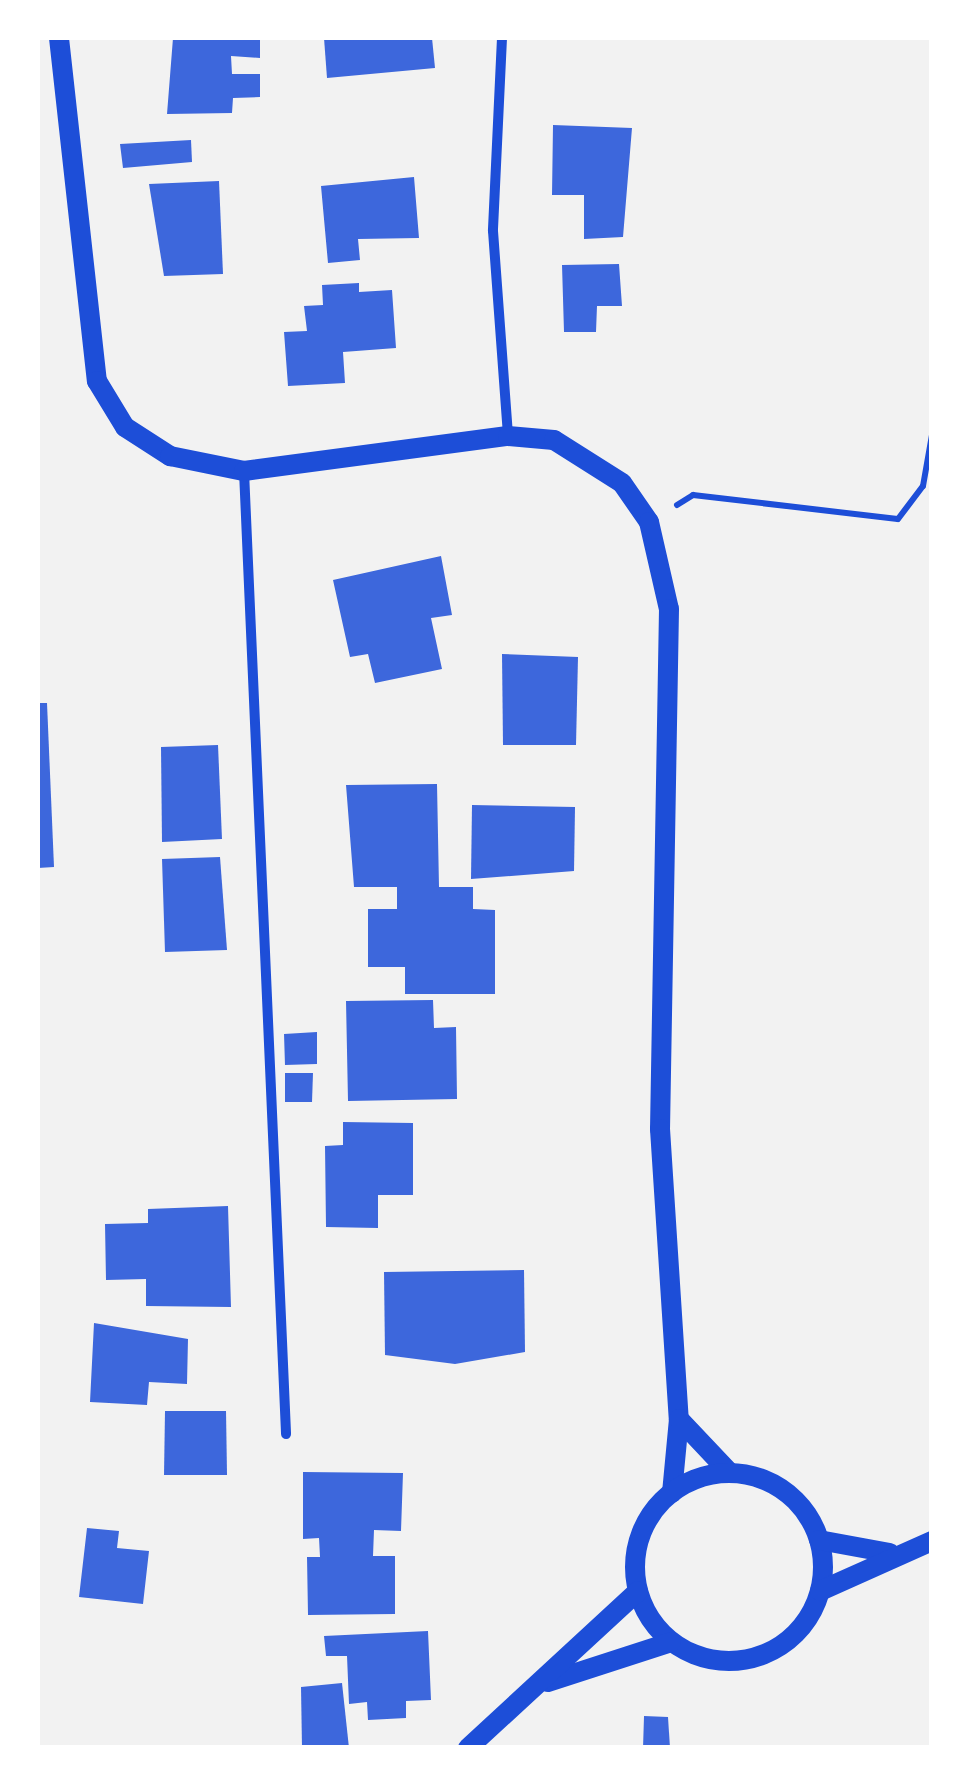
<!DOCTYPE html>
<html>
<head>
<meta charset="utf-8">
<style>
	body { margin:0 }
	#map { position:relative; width:969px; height:1785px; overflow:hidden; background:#f2f2f2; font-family:Commissioner,sans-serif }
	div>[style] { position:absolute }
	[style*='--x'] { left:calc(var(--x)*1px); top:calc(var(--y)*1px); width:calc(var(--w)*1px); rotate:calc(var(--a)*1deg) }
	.building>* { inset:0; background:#3d67dc }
	.path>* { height:6px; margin:-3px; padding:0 3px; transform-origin:3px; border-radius:3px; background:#1d4ed8 }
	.minor>* { height:10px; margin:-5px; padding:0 5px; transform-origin:5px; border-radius:5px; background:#1d4ed8 }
	.secondary>* { height:20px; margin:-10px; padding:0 10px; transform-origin:10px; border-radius:10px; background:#1d4ed8 }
	.secondary>.ring { margin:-10px; padding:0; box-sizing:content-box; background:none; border:20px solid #1d4ed8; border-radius:50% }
	span { translate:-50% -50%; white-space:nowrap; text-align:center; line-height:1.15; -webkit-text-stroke:9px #fff; paint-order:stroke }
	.frame { position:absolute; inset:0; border:40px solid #fff; pointer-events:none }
</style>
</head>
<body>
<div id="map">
	<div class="building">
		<i style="clip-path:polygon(173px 38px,260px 38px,260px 58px,231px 56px,232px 74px,260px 74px,260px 97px,233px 98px,232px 113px,167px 114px)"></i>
		<i style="clip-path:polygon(324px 38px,432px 38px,435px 68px,327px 78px)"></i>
		<i style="clip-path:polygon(553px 125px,632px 128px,623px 237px,584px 239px,584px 195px,552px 195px)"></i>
		<i style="clip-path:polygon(191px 140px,192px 162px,123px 168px,120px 144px)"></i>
		<i style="clip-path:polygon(414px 177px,419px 238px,358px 239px,360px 260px,328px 263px,321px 186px)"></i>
		<i style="clip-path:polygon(219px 181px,223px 274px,164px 276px,149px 184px)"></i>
		<i style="clip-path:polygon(619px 264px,622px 306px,597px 306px,596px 332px,564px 332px,562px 265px)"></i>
		<i style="clip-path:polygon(359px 283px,359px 292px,392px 290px,396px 348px,343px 352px,345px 383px,288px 386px,284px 332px,307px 331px,304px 306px,323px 305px,322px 285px)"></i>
		<i style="clip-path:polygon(441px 556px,452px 615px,431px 618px,442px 669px,375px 683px,368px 654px,350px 657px,333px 580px)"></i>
		<i style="clip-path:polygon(502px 654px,578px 657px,576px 745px,503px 745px)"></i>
		<i style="clip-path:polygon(38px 703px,47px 703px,54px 867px,38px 868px)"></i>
		<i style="clip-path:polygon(218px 745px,222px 839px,162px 842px,161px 747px)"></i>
		<i style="clip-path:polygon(437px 784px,439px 887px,473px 887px,473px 909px,495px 910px,495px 994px,405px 994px,405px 967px,368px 967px,368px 909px,397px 909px,397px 887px,354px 887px,346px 785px)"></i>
		<i style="clip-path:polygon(472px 805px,575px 807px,574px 871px,471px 879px)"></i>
		<i style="clip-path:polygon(220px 857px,227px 950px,165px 952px,162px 859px)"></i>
		<i style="clip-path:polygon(433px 1000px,434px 1028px,456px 1027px,457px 1099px,348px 1101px,346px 1001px)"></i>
		<i style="clip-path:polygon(317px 1032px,317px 1064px,285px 1065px,284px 1034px)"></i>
		<i style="clip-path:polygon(285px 1073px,313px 1073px,312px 1102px,285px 1102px)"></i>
		<i style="clip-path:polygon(343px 1122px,413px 1123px,413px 1195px,378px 1195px,378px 1228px,326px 1227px,325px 1146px,343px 1145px)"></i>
		<i style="clip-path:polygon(228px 1206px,231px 1307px,146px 1306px,146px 1279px,106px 1280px,105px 1224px,148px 1223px,148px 1209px)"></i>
		<i style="clip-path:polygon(524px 1270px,525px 1352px,455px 1364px,385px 1355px,384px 1272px)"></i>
		<i style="clip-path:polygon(94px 1323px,188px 1339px,187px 1384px,149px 1382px,147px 1405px,90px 1402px)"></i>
		<i style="clip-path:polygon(165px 1411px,226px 1411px,227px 1475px,164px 1475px)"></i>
		<i style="clip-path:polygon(303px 1472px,403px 1473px,401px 1531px,374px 1530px,373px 1556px,395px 1556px,395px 1614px,308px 1615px,307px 1557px,320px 1557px,319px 1538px,303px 1539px)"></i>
		<i style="clip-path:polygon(87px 1528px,119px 1531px,117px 1548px,149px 1551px,143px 1604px,79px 1597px)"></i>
		<i style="clip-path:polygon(428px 1631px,431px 1700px,406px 1701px,406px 1718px,368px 1720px,367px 1702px,349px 1704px,347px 1656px,326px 1656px,324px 1636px)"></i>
		<i style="clip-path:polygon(342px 1683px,349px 1748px,302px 1748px,301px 1687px)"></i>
		<i style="clip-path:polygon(644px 1716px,668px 1717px,670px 1748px,643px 1748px)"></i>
	</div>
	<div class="path">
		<i style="--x:677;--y:505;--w:19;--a:-32"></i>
		<i style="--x:693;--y:495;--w:206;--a:6.7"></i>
		<i style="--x:898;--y:519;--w:41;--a:-52.9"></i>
		<i style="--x:923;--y:486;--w:52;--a:-80"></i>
	</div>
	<div class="minor">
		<i style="--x:502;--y:38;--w:193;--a:92.7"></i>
		<i style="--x:493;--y:231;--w:206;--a:85.8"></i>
		<i style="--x:244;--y:471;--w:964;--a:87.5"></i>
	</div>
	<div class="secondary">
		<i style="--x:59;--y:38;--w:345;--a:83.7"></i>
		<i style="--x:97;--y:381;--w:54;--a:58.7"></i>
		<i style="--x:125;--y:427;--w:54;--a:32.8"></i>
		<i style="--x:170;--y:456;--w:76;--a:11.5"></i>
		<i style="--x:244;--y:471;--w:266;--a:-7.6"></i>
		<i style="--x:508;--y:436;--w:46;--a:5"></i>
		<i style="--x:554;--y:440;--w:80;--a:32.3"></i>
		<i style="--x:622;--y:483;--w:47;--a:55.3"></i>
		<i style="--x:649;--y:522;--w:89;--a:77.1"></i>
		<i style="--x:669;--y:609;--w:520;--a:90.99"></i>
		<i style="--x:660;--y:1129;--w:291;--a:86.3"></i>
		<i style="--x:679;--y:1419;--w:74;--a:95.4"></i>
		<i style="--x:679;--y:1419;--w:74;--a:46.6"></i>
		<i class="ring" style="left:635px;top:1473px;width:168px;height:168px"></i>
		<i style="--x:819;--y:1540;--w:72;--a:10.4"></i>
		<i style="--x:820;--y:1591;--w:123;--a:-24.1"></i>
		<i style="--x:548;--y:1682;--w:129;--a:-18"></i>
		<i style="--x:468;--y:1748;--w:231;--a:-42.7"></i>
	</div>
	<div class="frame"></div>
</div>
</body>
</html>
